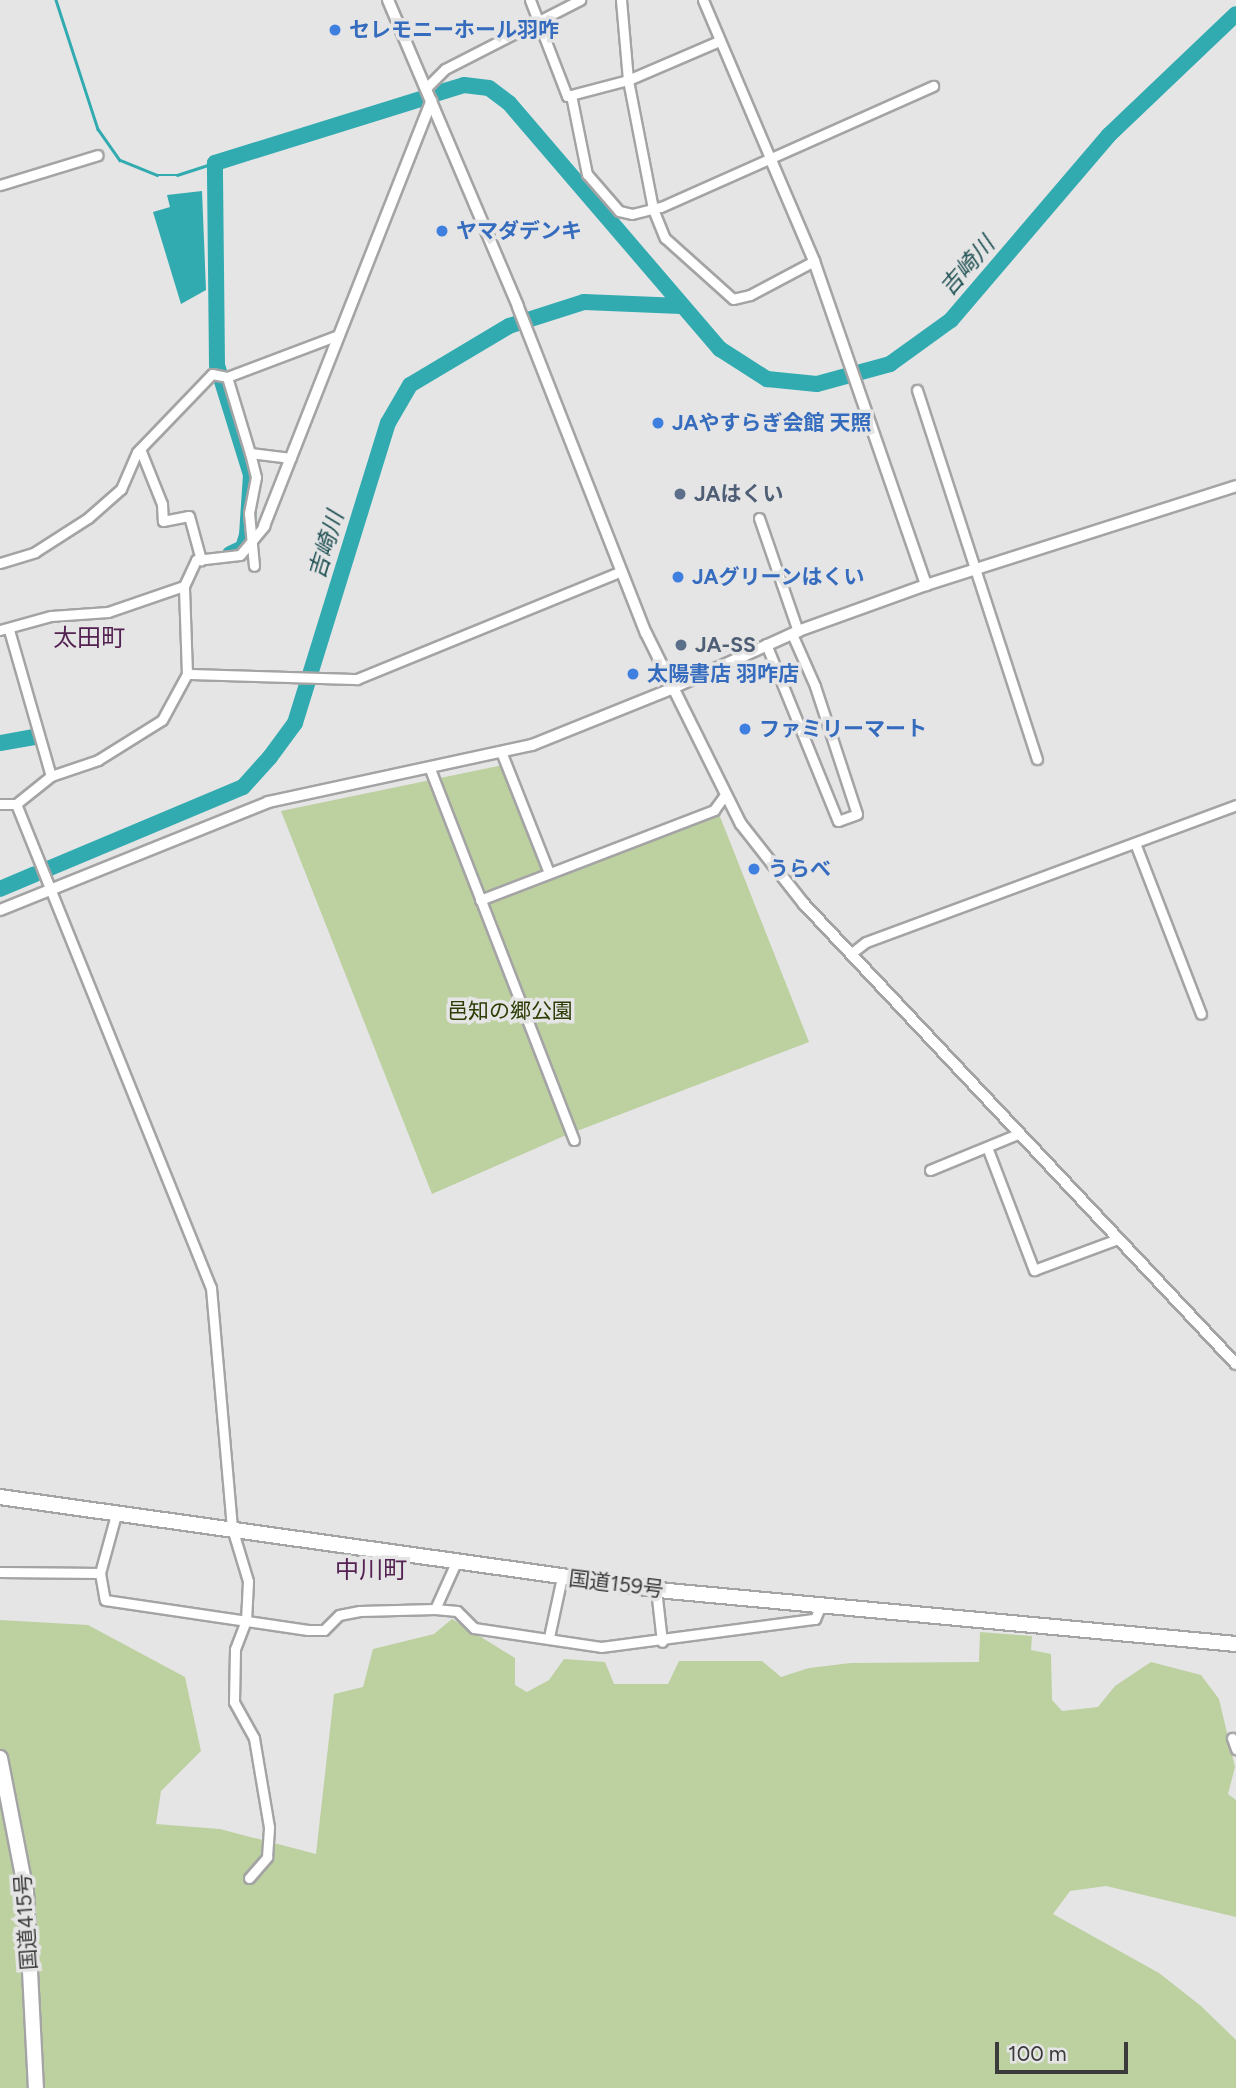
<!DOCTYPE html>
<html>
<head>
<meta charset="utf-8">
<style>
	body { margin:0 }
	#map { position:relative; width:1236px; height:2088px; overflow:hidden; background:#e5e5e6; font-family:Figtree,"Noto Sans JP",sans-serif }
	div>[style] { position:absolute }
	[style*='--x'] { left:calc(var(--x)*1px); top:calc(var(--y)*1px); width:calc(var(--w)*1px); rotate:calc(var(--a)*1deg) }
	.green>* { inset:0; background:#bdd0a0 }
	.water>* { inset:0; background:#32abb0 }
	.stream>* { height:2.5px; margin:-1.25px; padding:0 1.25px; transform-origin:1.25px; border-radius:1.25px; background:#32abb0 }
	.river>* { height:16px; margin:-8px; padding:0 8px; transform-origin:8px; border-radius:8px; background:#32abb0 }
	.roads { filter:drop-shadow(2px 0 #a4a4a5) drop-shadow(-2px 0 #a4a4a5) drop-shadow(0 2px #a4a4a5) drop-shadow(0 -2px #a4a4a5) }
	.minor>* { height:9px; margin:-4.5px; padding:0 4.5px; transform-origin:4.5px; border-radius:4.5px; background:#fff }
	.tertiary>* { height:10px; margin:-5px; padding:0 5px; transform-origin:5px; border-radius:5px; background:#fff }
	.trunk>* { height:14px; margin:-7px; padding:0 7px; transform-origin:7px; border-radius:7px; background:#fff }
	.dots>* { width:19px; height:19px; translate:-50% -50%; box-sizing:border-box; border:4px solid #e5e5e6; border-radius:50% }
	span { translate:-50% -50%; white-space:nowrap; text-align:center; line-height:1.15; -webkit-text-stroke:7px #e5e5e6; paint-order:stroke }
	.shop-label { font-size:21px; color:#366cbe; font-weight:700 }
	.left { translate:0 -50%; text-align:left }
	.service-label { font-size:21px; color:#4e5e75; font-weight:700 }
	.park-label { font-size:21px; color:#2c3c04 }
	.street-label { font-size:21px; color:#3b3b3c }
	.water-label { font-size:23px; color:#1e5052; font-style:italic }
	.quarter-label { font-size:24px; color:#542252 }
	.scale { position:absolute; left:995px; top:2042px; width:133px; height:32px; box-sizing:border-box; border:4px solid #3b3b3c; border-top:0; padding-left:9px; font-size:21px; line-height:24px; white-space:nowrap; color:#3b3b3c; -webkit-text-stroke:5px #e5e5e6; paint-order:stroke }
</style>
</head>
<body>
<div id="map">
	<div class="green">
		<i style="clip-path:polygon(503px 765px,550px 880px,719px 814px,809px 1042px,564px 1136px,432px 1194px,281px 811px)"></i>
		<i style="clip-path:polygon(452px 1619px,515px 1658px,515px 1685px,527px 1692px,549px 1680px,564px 1659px,605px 1662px,614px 1684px,668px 1684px,679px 1661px,762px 1661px,781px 1677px,809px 1668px,851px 1663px,979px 1662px,980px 1632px,1032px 1636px,1031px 1650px,1051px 1654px,1052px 1700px,1062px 1711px,1098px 1707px,1115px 1686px,1151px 1662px,1201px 1675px,1219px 1699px,1235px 1767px,1228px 1794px,1236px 1800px,1236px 1917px,1106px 1886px,1070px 1891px,1053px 1914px,1159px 1973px,1201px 2006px,1236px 2040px,1236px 2088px,0 2088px,0 1620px,88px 1625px,185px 1677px,201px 1751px,161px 1791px,156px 1824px,220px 1829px,316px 1854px,334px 1694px,363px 1687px,373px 1649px,434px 1634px)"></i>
	</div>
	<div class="water">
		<i style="clip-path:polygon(202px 191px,206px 290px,181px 304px,153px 212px,170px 207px,167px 195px)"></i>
	</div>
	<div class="stream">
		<i style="--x:56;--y:0;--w:136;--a:72"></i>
		<i style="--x:98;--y:129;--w:38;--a:55"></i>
		<i style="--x:120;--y:160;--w:40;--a:22"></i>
		<i style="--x:157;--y:175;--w:20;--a:0"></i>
		<i style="--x:177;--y:175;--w:40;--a:-18"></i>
	</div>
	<div class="river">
		<i style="--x:438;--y:93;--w:27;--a:-17"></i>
		<i style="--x:464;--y:85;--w:25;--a:7"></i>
		<i style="--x:489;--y:88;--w:25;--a:37"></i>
		<i style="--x:509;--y:103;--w:324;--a:49.4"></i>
		<i style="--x:720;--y:349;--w:56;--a:32.6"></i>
		<i style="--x:767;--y:379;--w:50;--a:5.7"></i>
		<i style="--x:817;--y:384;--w:76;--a:-15.3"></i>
		<i style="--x:890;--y:364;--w:75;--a:-35.8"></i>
		<i style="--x:951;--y:320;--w:243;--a:-49.5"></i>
		<i style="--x:1109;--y:135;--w:175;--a:-43.6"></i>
		<i style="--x:230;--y:554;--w:14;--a:-25"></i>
		<i style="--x:243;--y:548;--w:14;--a:-73"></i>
		<i style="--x:247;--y:535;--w:60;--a:-86.2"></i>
		<i style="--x:251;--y:475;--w:115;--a:-107.2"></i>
		<i style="--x:217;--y:365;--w:202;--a:-90.6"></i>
		<i style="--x:215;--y:163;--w:215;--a:-17.3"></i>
		<i style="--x:0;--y:743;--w:36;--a:-10"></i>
		<i style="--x:50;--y:868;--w:209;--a:-22.8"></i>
		<i style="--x:243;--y:787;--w:40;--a:-48"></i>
		<i style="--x:270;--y:757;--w:42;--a:-53.7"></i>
		<i style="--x:295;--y:723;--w:314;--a:-72.8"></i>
		<i style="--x:388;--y:423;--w:44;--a:-59.9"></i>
		<i style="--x:410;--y:385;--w:115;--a:-30.8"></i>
		<i style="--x:509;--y:326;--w:79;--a:-17.7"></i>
		<i style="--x:584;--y:302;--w:97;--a:2.4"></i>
		<i style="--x:0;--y:889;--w:38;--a:-23"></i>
	</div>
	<div class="roads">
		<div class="minor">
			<i style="--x:530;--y:0;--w:103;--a:68.9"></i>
			<i style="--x:567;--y:96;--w:63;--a:-14.7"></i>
			<i style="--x:628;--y:80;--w:99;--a:-23.2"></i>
			<i style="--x:621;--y:0;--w:80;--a:85"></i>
			<i style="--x:628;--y:80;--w:131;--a:79"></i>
			<i style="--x:653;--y:209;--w:31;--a:68"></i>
			<i style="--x:665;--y:238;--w:91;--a:41.9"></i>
			<i style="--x:733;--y:299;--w:17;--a:-13"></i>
			<i style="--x:750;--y:295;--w:72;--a:-28"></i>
			<i style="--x:703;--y:0;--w:174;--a:67"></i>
			<i style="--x:426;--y:88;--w:27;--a:-45"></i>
			<i style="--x:445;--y:69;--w:152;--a:-27.1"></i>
			<i style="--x:571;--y:95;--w:81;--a:78.6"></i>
			<i style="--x:587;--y:174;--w:49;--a:49.1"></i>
			<i style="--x:619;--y:211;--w:13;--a:13"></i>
			<i style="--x:632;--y:214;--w:30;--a:-14"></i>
			<i style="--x:661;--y:207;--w:298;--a:-24"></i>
			<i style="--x:0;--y:185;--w:102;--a:-17"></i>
			<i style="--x:227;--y:377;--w:79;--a:73.2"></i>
			<i style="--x:250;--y:453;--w:41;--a:7"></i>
			<i style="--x:917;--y:390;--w:388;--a:72"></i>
			<i style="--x:140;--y:449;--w:59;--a:68.2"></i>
			<i style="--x:162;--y:504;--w:17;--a:87"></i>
			<i style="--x:163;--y:521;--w:26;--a:-11"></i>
			<i style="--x:189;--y:516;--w:46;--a:74.7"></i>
			<i style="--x:250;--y:453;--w:25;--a:76"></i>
			<i style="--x:256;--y:477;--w:37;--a:101"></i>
			<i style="--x:249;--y:513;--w:53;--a:84.6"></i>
			<i style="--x:759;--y:518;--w:120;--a:71"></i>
			<i style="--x:0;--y:563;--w:37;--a:-17"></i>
			<i style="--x:35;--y:552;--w:63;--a:-32.7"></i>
			<i style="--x:88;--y:518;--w:44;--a:-41.3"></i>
			<i style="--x:121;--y:489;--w:40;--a:-66.6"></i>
			<i style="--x:137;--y:452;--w:108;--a:-46.1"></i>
			<i style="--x:212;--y:374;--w:15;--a:11"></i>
			<i style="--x:227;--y:377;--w:119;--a:-20.7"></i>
			<i style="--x:0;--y:630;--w:53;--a:-15.4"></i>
			<i style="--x:51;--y:616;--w:57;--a:-4"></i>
			<i style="--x:108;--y:612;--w:80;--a:-18.9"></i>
			<i style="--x:9;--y:630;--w:152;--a:74"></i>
			<i style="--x:766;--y:644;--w:191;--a:67.9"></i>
			<i style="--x:838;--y:821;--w:20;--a:-20"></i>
			<i style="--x:857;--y:814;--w:135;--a:-108.2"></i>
			<i style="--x:815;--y:686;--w:57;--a:-113.9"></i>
			<i style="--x:187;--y:674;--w:170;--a:1.7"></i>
			<i style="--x:357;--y:679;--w:285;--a:-22.2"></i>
			<i style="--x:502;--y:754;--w:128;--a:68.4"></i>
			<i style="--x:430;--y:769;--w:398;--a:68.8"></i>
			<i style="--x:0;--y:804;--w:16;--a:0"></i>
			<i style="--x:1135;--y:843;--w:183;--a:68.9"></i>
			<i style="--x:480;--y:900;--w:251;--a:-21"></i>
			<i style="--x:714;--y:810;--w:19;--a:-54"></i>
			<i style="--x:853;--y:952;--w:16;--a:-38"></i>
			<i style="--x:866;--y:942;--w:395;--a:-20.3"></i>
			<i style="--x:987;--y:1147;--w:132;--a:69.1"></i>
			<i style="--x:1034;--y:1270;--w:90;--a:-20.3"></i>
			<i style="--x:930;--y:1170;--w:97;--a:-22.3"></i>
			<i style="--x:0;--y:1572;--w:100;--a:0.6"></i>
			<i style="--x:100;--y:1573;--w:27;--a:80"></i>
			<i style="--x:105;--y:1600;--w:205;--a:8.4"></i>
			<i style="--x:308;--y:1630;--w:16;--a:0"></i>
			<i style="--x:324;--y:1630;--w:21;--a:-45"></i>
			<i style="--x:339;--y:1615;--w:21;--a:-11"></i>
			<i style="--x:360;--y:1611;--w:75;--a:-1.5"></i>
			<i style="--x:435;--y:1609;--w:22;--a:5"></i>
			<i style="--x:457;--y:1611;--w:24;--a:45"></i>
			<i style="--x:474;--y:1628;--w:128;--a:8.5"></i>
			<i style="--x:601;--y:1647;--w:216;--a:-7.5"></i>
			<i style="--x:815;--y:1619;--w:13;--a:-67"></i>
			<i style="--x:100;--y:1573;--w:64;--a:-74.7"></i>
			<i style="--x:656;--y:1589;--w:53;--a:83.5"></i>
			<i style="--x:435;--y:1609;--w:54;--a:-65.8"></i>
			<i style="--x:549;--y:1637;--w:61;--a:-77.8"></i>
			<i style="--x:1232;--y:1738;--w:12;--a:70"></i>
			<i style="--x:249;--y:1878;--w:28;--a:-49"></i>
			<i style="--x:267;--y:1857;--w:30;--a:-86"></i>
			<i style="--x:269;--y:1827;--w:90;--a:-99.6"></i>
			<i style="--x:254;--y:1738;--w:41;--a:-119.1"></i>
			<i style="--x:234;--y:1702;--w:53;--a:-88.9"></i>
			<i style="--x:235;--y:1649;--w:30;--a:-69"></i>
			<i style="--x:246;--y:1621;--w:40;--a:-87.1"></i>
			<i style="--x:248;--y:1581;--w:55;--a:-106.8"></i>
			<i style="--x:232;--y:1528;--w:241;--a:-95"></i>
			<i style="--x:211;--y:1288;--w:522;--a:-111.94"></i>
			<i style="--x:16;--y:804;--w:45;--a:-38.7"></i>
			<i style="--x:51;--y:776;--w:50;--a:-18.8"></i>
			<i style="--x:98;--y:760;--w:75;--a:-32"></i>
			<i style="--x:162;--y:720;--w:52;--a:-61.5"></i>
			<i style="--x:187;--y:674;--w:88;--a:-92"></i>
			<i style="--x:184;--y:586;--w:29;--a:-65"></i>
			<i style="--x:196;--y:560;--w:44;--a:-6.5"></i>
			<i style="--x:240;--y:555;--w:38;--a:-50"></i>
		</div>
		<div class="tertiary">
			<i style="--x:388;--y:0;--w:333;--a:67"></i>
			<i style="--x:518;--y:307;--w:350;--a:68.6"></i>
			<i style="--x:646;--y:633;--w:213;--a:63.6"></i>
			<i style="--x:741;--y:824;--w:102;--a:51.8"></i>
			<i style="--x:804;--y:904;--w:631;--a:46.8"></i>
			<i style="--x:771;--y:160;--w:110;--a:66.9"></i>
			<i style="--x:814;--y:261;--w:343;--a:70.9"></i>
			<i style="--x:264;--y:526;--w:457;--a:-68.5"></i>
			<i style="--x:0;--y:910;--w:289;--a:-21.9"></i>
			<i style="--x:268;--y:802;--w:270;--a:-12.2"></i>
			<i style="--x:532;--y:745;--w:150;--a:-21.9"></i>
			<i style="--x:671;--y:689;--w:140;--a:-24.5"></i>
			<i style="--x:798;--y:631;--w:136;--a:-19.8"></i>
			<i style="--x:926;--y:585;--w:325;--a:-17.7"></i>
		</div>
		<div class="trunk">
			<i style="--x:0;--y:1497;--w:675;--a:8.01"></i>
			<i style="--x:668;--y:1591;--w:570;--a:5.33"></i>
			<i style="--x:0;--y:1758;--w:136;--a:79"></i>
			<i style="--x:26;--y:1892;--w:196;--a:87.1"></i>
		</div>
	</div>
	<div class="dots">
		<i style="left:335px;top:30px;background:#3f7fe0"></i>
		<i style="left:442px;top:231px;background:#3f7fe0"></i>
		<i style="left:658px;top:423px;background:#3f7fe0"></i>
		<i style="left:680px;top:494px;background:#5c6f8a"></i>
		<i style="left:678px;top:577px;background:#3f7fe0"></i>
		<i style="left:681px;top:645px;background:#5c6f8a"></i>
		<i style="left:633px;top:674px;background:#3f7fe0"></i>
		<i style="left:745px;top:729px;background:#3f7fe0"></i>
		<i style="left:754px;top:869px;background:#3f7fe0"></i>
	</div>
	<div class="shop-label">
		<span class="left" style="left:349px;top:30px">セレモニーホール羽咋</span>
		<span class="left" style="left:456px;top:231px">ヤマダデンキ</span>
		<span class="left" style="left:672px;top:423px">JAやすらぎ会館 天照</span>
		<span class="left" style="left:692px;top:577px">JAグリーンはくい</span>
		<span class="left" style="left:647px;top:674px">太陽書店 羽咋店</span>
		<span class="left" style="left:759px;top:729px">ファミリーマート</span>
		<span class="left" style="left:768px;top:869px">うらべ</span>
	</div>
	<div class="service-label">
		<span class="left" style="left:694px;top:494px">JAはくい</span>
		<span class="left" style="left:695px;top:645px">JA-SS</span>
	</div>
	<div class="park-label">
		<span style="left:510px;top:1011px">邑知の郷公園</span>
	</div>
	<div class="street-label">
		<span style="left:616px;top:1584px;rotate:7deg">国道159号</span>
		<span style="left:26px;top:1922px;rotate:-94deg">国道415号</span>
	</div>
	<div class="water-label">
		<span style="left:967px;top:266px;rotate:-49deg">吉崎川</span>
		<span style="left:326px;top:545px;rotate:-73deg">吉崎川</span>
	</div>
	<div class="quarter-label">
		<span style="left:89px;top:638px">太田町</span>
		<span style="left:371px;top:1570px">中川町</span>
	</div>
	<div class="scale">100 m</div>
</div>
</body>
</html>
